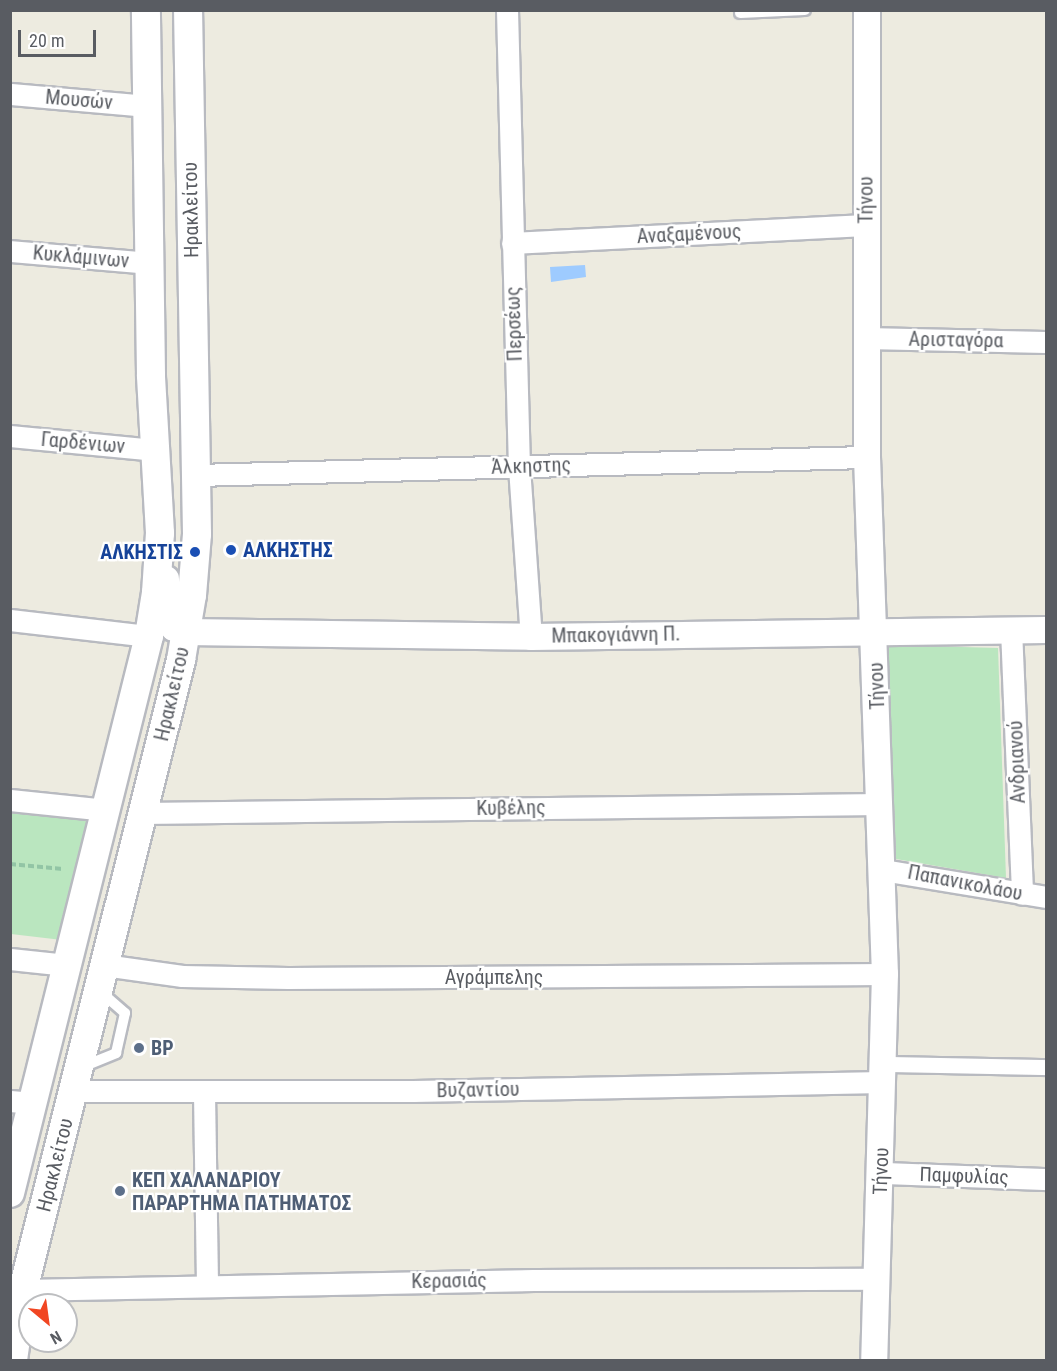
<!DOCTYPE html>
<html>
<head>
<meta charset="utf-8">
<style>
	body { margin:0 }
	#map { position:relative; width:1057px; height:1371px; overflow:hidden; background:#edebe0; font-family:"Roboto Condensed",sans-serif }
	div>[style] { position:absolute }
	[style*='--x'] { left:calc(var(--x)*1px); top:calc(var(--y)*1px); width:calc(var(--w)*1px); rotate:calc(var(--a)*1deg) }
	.green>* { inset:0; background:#bae6bf }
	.water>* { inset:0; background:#9ecbff }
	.path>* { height:4px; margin-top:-2px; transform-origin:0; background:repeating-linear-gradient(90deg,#92c5a5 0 6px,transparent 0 9px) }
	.roads { filter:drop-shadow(2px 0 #b8bac0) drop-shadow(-2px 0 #b8bac0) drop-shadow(0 2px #b8bac0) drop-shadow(0 -2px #b8bac0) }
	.service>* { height:10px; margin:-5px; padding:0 5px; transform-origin:5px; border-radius:5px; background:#fff }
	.pedestrian>* { height:15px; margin:-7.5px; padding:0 7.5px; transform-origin:7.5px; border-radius:7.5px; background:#fff }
	.minor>* { height:21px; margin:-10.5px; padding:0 10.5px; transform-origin:10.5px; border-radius:10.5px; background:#fff }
	.tertiary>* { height:26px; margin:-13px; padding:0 13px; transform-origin:13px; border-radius:13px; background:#fff }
	.secondary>* { height:28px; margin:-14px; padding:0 14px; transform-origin:14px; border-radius:14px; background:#fff }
	.dots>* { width:16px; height:16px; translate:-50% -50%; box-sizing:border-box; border:3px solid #fff; border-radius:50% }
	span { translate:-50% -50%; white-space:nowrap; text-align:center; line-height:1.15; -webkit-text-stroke:4.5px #fff; paint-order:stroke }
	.street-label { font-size:20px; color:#595c62 }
	.transit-label { font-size:20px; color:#164399; font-weight:700 }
	.left { translate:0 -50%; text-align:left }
	.right { translate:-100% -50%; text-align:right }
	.service-label { font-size:20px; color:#4e5e75; font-weight:700 }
	.frame { position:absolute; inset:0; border:12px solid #595c62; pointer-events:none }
	.north { position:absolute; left:18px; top:1293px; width:60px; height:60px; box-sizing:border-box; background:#fff; border:2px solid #bdbec0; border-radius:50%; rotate:151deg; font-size:16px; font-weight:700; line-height:24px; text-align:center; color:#595c62 }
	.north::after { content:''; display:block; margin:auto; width:21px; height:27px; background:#f14622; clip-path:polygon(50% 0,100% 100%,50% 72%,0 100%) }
	.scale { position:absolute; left:18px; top:30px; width:78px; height:27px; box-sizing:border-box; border:3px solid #595c62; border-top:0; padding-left:8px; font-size:18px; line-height:21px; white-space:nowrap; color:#595c62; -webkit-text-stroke:4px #fff; paint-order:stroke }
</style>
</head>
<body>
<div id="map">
	<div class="green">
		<i style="clip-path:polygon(888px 645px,998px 648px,1006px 878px,896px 859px)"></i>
		<i style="clip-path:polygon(10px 805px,90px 812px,62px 940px,11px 934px)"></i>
	</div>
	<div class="water">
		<i style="clip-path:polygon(585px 265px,586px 277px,551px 282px,550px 267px)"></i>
	</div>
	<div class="path">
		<i style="--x:10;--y:864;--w:53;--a:5.4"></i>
	</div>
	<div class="roads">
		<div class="service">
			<i style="--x:740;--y:13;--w:65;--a:-2.6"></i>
			<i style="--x:82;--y:1067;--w:37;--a:-22"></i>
			<i style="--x:116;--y:1053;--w:41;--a:-77.3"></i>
			<i style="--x:125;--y:1013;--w:32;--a:-139"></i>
		</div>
		<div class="pedestrian">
			<i style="--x:884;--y:1064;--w:162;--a:1.1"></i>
		</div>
		<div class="minor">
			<i style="--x:507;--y:10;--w:457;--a:88.5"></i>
			<i style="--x:519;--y:467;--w:170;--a:86"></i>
			<i style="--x:10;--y:94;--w:139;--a:5"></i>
			<i style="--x:512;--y:243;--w:353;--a:-2.9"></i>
			<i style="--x:10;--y:251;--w:142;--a:4.9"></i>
			<i style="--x:865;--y:338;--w:181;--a:1.3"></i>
			<i style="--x:10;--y:436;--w:147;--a:5.5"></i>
			<i style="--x:196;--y:475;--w:671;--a:-1.54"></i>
			<i style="--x:10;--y:620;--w:140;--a:6.6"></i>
			<i style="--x:1011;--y:629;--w:265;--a:87.6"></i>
			<i style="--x:10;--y:800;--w:97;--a:5.9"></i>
			<i style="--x:142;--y:813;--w:739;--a:-0.7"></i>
			<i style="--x:883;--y:870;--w:165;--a:9.4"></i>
			<i style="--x:10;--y:959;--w:57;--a:6"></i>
			<i style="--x:104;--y:965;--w:79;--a:8"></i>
			<i style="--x:182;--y:976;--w:106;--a:1.1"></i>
			<i style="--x:288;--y:978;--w:597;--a:-0.38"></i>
			<i style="--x:73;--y:1091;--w:340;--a:0"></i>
			<i style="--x:413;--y:1091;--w:470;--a:-1.1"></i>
			<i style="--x:204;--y:1093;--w:192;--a:89.1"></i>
			<i style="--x:10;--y:1101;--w:23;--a:5"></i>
			<i style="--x:882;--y:1173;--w:164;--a:2.1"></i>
			<i style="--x:23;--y:1290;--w:511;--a:-1.12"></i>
			<i style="--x:534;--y:1280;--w:341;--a:-0.2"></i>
		</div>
		<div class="tertiary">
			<i style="--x:867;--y:10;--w:447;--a:90"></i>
			<i style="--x:867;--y:457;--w:517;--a:88.01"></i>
			<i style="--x:885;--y:974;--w:386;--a:91.6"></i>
			<i style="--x:166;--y:579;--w:40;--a:88.6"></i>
			<i style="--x:167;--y:619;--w:11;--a:52"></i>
			<i style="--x:174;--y:628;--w:13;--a:18"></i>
			<i style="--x:186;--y:632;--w:345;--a:0.8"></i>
			<i style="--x:531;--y:637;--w:515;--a:-0.78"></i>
		</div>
		<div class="secondary">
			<i style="--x:10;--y:1193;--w:574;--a:-75.99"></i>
			<i style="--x:149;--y:636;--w:44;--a:-80.8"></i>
			<i style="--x:156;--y:593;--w:60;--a:-86.2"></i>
			<i style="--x:160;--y:533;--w:158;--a:-93.3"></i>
			<i style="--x:151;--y:375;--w:365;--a:-90.8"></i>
			<i style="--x:13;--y:1360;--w:71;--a:-81.9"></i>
			<i style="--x:23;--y:1290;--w:650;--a:-75.92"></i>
			<i style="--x:181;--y:660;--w:66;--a:-80.4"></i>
			<i style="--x:192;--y:595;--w:61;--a:-85.3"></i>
			<i style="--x:197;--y:534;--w:524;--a:-90.98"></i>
		</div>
	</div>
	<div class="dots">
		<i style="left:231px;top:550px;background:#1a4fb4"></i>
		<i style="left:195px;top:552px;background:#1a4fb4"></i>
		<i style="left:139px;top:1048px;background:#5c6f8a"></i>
		<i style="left:120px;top:1191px;background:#5c6f8a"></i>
	</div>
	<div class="street-label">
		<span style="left:79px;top:100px;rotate:5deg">Μουσών</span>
		<span style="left:866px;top:200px;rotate:-90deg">Τήνου</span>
		<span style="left:191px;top:210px;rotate:-91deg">Ηρακλείτου</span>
		<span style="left:689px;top:234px;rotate:-3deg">Αναξαμένους</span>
		<span style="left:81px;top:257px;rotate:5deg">Κυκλάμινων</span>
		<span style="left:514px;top:324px;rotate:-92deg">Περσέως</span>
		<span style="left:956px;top:340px;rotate:1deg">Αρισταγόρα</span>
		<span style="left:83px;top:443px;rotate:5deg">Γαρδένιων</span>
		<span style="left:531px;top:466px;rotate:-2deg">Άλκηστης</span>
		<span style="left:616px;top:635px;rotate:-1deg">Μπακογιάννη Π.</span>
		<span style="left:877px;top:686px;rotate:-92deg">Τήνου</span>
		<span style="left:172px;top:694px;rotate:-77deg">Ηρακλείτου</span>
		<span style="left:1017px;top:762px;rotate:-92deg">Ανδριανού</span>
		<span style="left:511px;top:808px;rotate:-1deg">Κυβέλης</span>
		<span style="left:965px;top:883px;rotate:11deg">Παπανικολάου</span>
		<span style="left:494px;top:977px">Αγράμπελης</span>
		<span style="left:478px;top:1090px;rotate:-1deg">Βυζαντίου</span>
		<span style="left:55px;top:1165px;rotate:-76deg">Ηρακλείτου</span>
		<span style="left:881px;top:1171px;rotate:-88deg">Τήνου</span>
		<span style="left:964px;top:1176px;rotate:2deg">Παμφυλίας</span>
		<span style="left:449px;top:1281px;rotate:-1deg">Κερασιάς</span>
	</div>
	<div class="transit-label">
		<span class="left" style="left:243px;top:550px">ΑΛΚΗΣΤΗΣ</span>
		<span class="right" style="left:183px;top:552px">ΑΛΚΗΣΤΙΣ</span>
	</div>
	<div class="service-label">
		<span class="left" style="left:151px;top:1048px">BP</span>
		<span class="left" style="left:132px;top:1192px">ΚΕΠ ΧΑΛΑΝΔΡΙΟΥ<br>ΠΑΡΑΡΤΗΜΑ ΠΑΤΗΜΑΤΟΣ</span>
	</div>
	<div class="frame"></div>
	<div class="north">N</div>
	<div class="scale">20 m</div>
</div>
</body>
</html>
